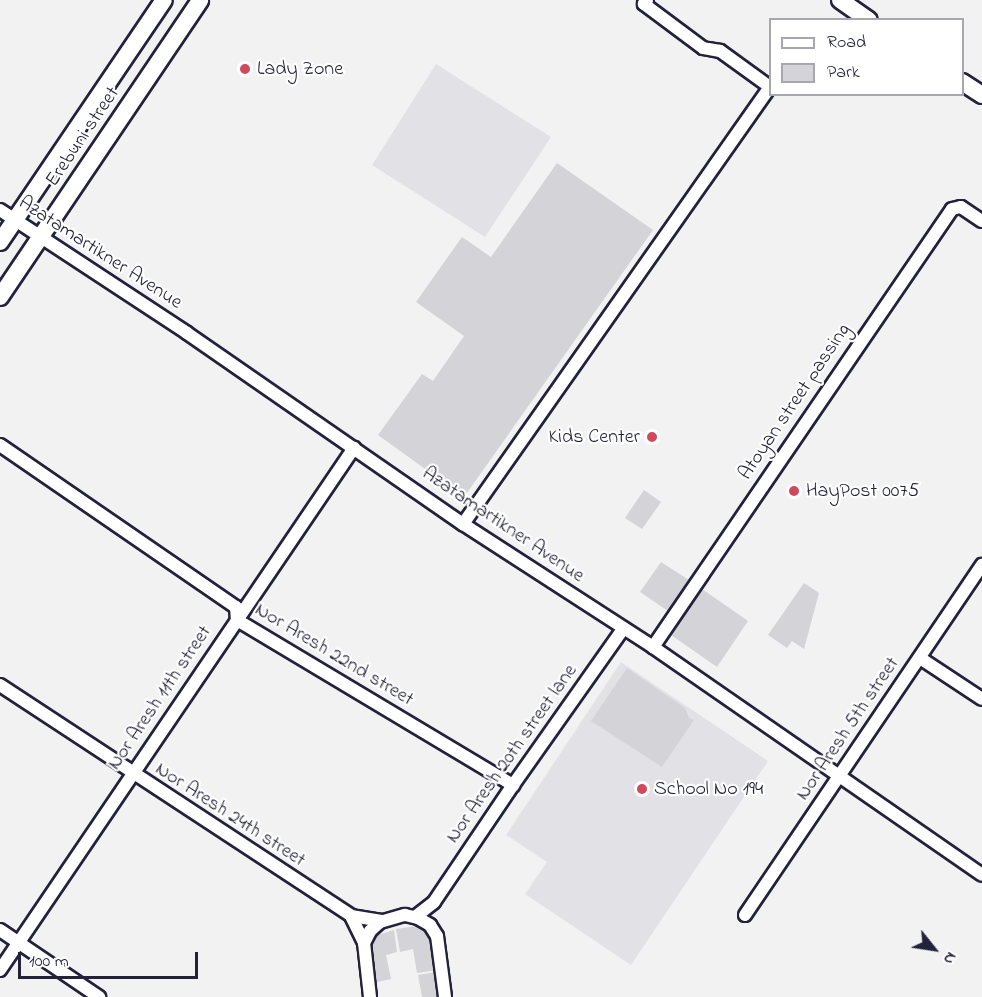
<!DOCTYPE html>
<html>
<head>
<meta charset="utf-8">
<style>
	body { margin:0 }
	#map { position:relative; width:982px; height:997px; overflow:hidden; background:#f2f2f3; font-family:"Indie Flower",sans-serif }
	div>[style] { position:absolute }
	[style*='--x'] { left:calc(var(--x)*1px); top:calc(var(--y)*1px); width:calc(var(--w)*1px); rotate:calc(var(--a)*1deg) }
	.built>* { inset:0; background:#e2e2e6 }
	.green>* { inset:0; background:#d3d3d8 }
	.roads { filter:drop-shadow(2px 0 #22223b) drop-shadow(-2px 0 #22223b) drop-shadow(0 2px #22223b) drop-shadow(0 -2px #22223b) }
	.minor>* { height:12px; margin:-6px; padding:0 6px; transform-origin:6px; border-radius:6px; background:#fff }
	.major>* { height:16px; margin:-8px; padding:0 8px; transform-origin:8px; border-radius:8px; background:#fff }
	.dots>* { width:16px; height:16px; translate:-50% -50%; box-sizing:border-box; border:3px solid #fff; border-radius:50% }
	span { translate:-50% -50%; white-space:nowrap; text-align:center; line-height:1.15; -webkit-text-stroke:4.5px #fff; paint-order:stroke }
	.poi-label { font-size:20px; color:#22223b }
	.left { translate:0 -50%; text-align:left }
	.right { translate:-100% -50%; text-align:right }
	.street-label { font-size:20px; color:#22223b }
	.legend { position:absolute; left:769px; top:18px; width:195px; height:78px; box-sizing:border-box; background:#fff; border:2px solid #a7a7b1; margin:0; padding:8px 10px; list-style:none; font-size:18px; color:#22223b }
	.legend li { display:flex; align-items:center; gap:12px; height:30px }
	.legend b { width:30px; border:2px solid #a7a7b1 }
	.north { position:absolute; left:904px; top:919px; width:60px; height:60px; -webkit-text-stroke:4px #fff; paint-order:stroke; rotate:120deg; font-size:16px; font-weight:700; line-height:24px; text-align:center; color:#22223b }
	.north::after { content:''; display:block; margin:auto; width:21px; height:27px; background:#22223b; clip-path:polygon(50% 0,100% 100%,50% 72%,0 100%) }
	.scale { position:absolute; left:18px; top:952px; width:180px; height:27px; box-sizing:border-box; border:3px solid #22223b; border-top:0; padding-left:8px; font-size:18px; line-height:21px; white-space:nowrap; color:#22223b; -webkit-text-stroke:4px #fff; paint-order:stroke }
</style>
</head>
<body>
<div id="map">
	<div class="built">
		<i style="clip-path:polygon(436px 64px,551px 137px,485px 237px,372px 165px)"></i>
		<i style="clip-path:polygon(621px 662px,768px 761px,631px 965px,525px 894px,547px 862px,506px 835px)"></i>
	</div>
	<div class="green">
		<i style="clip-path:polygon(557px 163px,653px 230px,464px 497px,378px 435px,422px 374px,433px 381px,464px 336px,416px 302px,462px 237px,491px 257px)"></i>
		<i style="clip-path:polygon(644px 490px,661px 502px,642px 529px,625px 518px)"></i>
		<i style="clip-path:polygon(661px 562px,692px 582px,671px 613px,640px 592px)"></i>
		<i style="clip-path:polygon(804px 583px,819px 593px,804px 649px,792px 641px,787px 648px,768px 635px)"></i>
		<i style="clip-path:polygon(702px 589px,748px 621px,717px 667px,671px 635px)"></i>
		<i style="clip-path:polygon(627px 668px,685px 708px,689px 718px,694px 720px,662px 767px,591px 721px)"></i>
		<i style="clip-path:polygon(417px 926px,428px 933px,432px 940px,437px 970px,417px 973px,413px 949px,400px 952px,396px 929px)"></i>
		<i style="clip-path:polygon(394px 930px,397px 952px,386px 955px,391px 979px,372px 983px,368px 952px,370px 943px,378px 935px)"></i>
		<i style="clip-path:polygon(437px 972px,440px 997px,422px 997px,418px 975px)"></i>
	</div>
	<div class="roads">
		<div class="minor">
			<i style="--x:0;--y:210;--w:224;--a:33.3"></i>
			<i style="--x:187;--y:333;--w:336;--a:34.7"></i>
			<i style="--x:463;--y:524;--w:226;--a:32.9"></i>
			<i style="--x:653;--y:647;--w:400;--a:34.7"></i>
			<i style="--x:0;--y:445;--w:286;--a:34.5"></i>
			<i style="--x:236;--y:607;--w:13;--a:86"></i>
			<i style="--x:237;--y:620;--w:322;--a:30.9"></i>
			<i style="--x:463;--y:524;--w:534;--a:-54.91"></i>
			<i style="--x:770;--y:87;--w:62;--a:-144.2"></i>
			<i style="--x:720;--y:51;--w:17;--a:-170"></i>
			<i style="--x:703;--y:48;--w:74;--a:-143.3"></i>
			<i style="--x:644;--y:4;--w:5;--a:-53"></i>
			<i style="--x:653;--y:647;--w:530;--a:-55.68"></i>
			<i style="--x:952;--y:209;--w:9;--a:-13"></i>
			<i style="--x:961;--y:207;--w:25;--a:34"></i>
			<i style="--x:920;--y:658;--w:74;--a:33.5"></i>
			<i style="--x:0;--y:685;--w:420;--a:33.3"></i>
			<i style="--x:351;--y:916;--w:31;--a:9"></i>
			<i style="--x:745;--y:915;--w:423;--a:-55.9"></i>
			<i style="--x:351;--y:916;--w:30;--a:64"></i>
			<i style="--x:415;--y:917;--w:24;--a:-38"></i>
			<i style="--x:434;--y:902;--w:141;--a:-56"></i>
			<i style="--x:513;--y:785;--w:191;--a:-54.8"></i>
			<i style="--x:0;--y:930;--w:120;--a:34.1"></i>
			<i style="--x:0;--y:970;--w:631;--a:-55.86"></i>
			<i style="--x:370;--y:997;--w:54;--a:-96.3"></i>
			<i style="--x:364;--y:943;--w:13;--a:-63"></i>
			<i style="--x:370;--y:931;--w:13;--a:-42"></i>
			<i style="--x:380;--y:922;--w:26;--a:-16"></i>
			<i style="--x:405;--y:915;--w:13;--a:13"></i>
			<i style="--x:418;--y:918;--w:14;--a:30"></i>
			<i style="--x:430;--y:925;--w:13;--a:58"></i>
			<i style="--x:437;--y:936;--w:62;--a:82.5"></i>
		</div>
		<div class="major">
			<i style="--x:840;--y:0;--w:35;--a:35"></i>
			<i style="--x:962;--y:82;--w:24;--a:33"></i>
			<i style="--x:0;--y:242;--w:292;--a:-55.9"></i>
			<i style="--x:0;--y:297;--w:358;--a:-56"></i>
		</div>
	</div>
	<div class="dots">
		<i style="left:245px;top:69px;background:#d1495b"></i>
		<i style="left:652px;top:437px;background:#d1495b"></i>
		<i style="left:794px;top:491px;background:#d1495b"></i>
		<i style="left:642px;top:789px;background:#d1495b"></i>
	</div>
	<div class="poi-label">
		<span class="left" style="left:257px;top:69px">Lady Zone</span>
		<span class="right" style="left:640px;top:437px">Kids Center</span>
		<span class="left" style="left:806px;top:491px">HayPost 0075</span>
		<span class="left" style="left:654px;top:789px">School No 194</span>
	</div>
	<div class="street-label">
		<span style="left:83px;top:137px;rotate:-56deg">Erebuni street</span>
		<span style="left:100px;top:253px;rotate:33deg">Azatamartikner Avenue</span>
		<span style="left:795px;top:402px;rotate:-56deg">Atoyan street passing</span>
		<span style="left:503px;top:525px;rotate:34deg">Azatamartikner Avenue</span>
		<span style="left:334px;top:655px;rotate:31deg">Nor Aresh 22nd street</span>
		<span style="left:160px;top:698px;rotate:-56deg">Nor Aresh 11th street</span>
		<span style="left:848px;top:729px;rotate:-56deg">Nor Aresh 5th street</span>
		<span style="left:512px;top:754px;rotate:-55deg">Nor Aresh 20th street lane</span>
		<span style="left:230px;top:815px;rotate:33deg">Nor Aresh 24th street</span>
	</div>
	<ul class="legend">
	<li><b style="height:8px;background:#fff"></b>Road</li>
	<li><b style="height:16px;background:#d3d3d8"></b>Park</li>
	</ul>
	<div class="north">N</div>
	<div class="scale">100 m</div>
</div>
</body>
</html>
